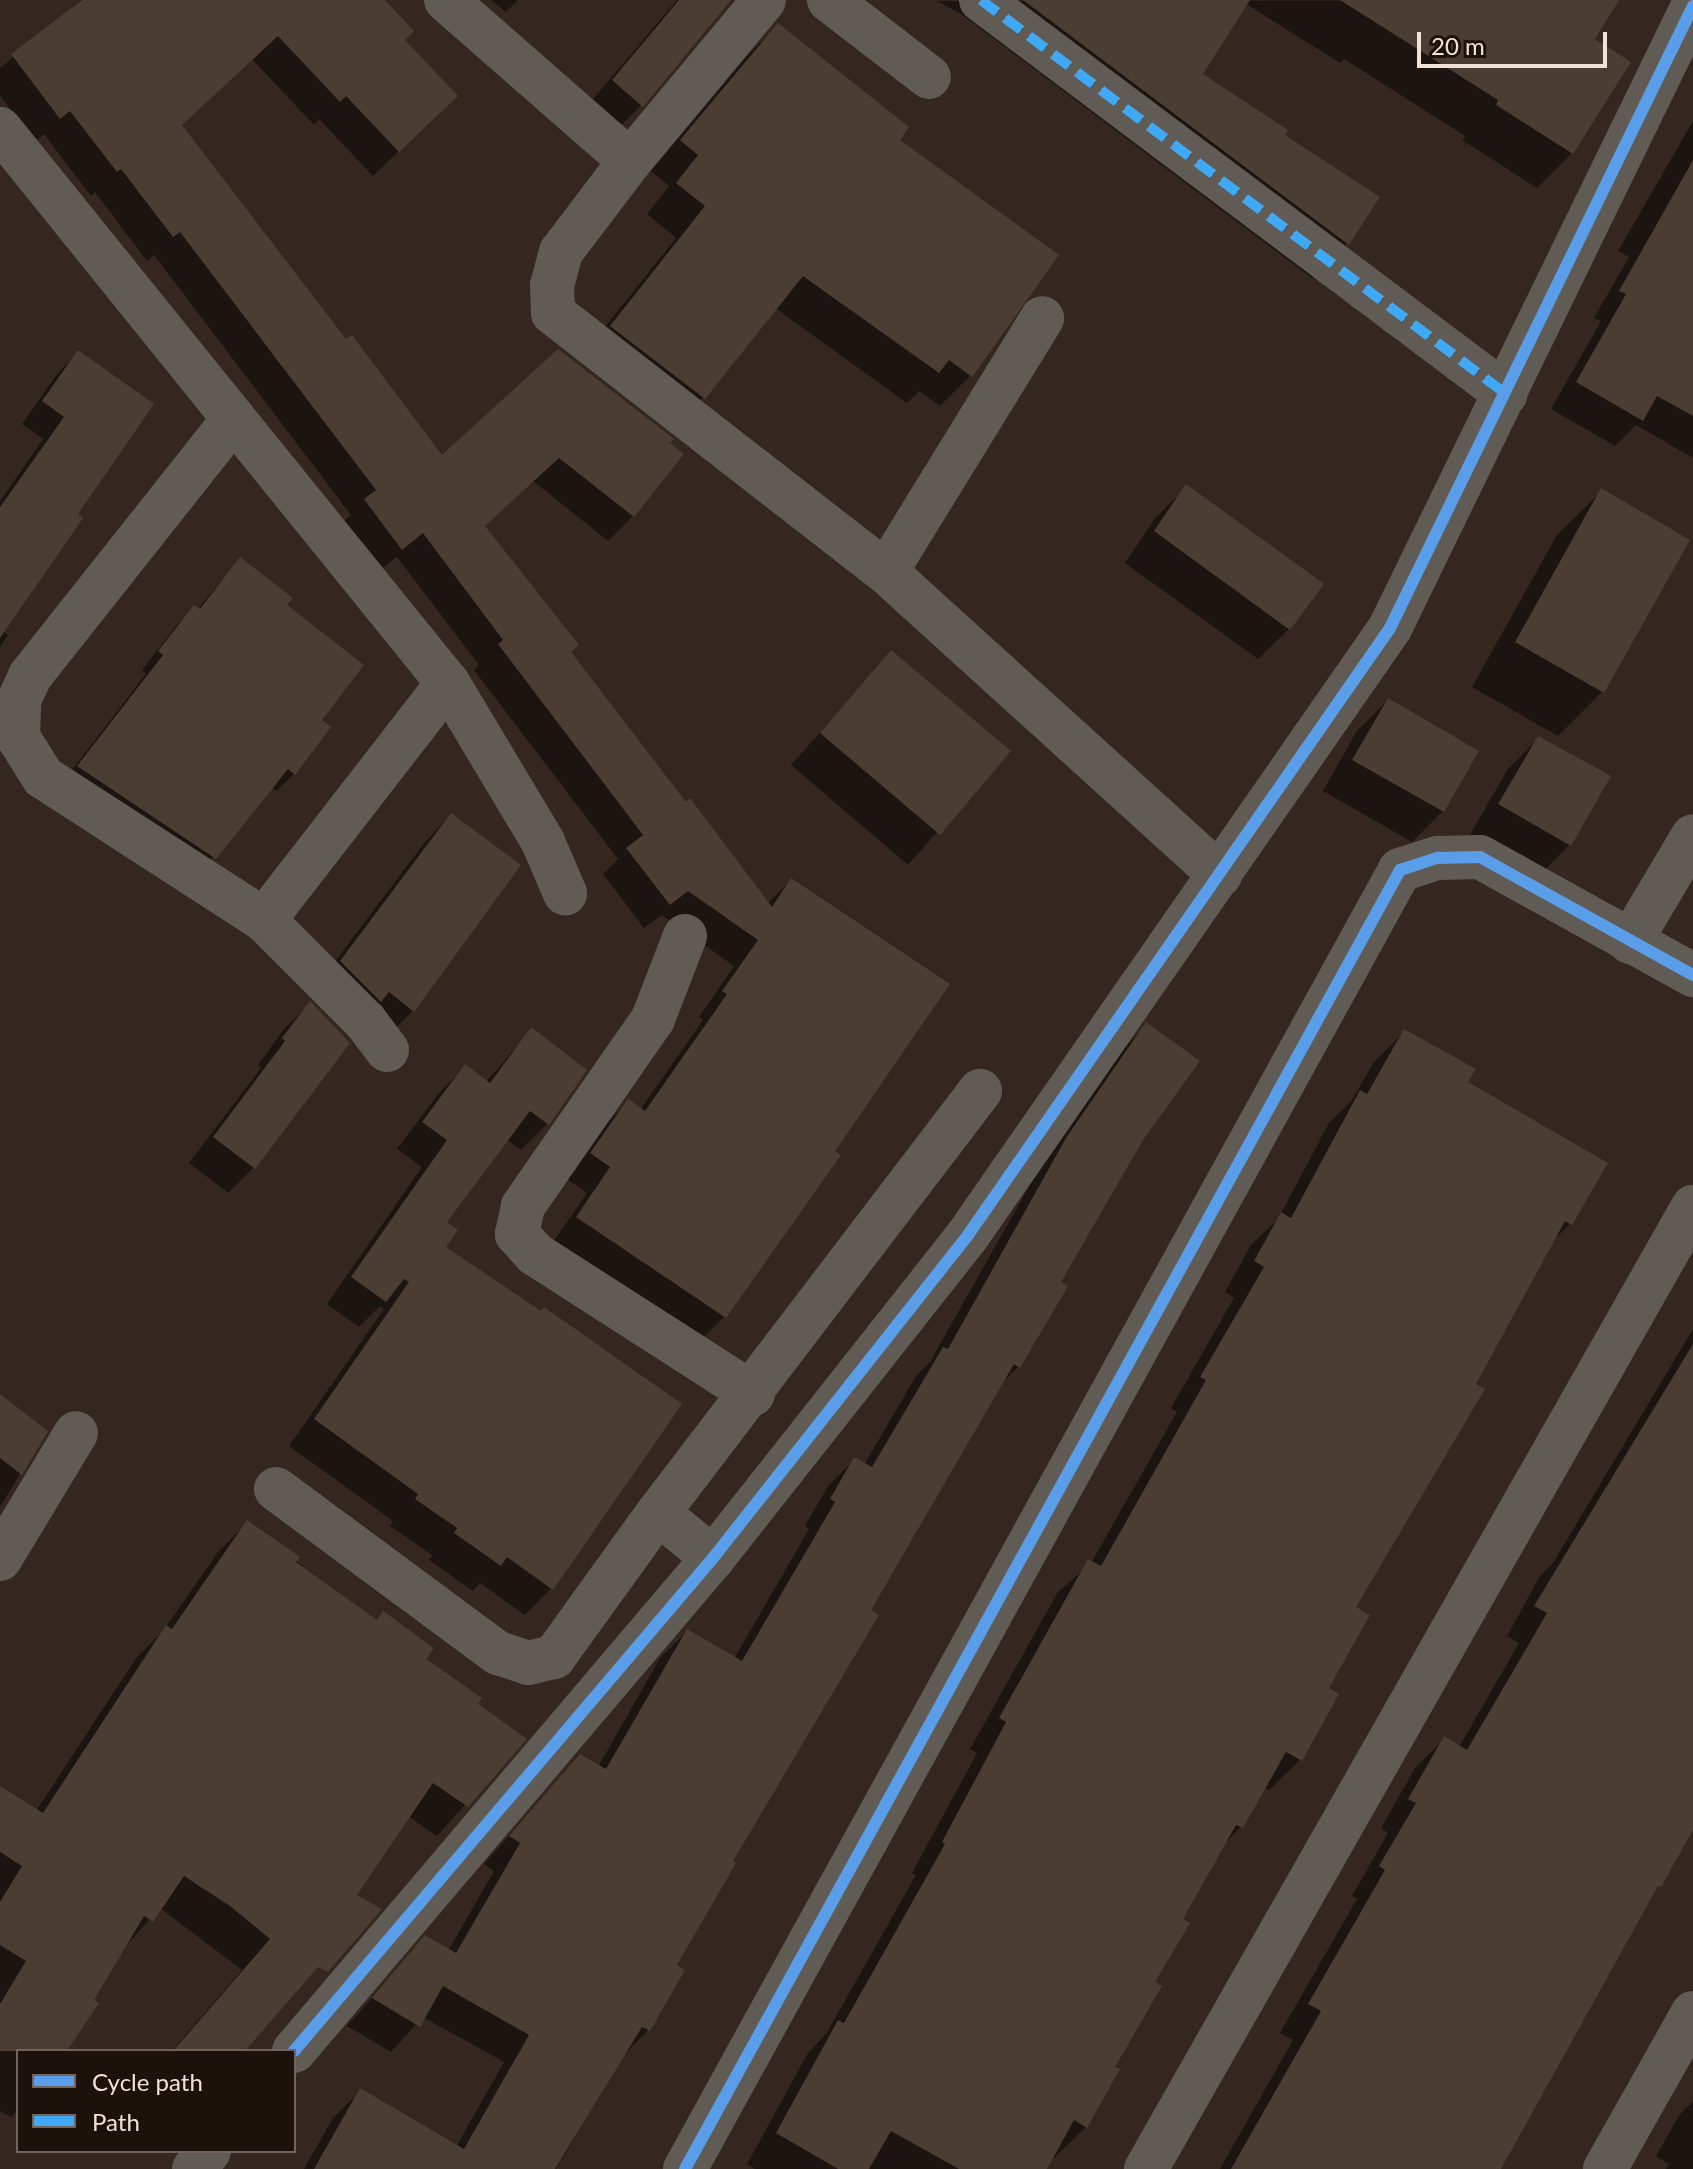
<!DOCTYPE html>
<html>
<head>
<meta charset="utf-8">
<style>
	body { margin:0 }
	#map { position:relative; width:1693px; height:2169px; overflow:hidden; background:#35271f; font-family:Lato,sans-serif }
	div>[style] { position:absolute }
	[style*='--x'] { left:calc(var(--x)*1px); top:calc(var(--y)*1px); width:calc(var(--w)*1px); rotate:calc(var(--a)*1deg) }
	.shadow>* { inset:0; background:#0007 }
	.building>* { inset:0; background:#4b3d31 }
	.minor>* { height:44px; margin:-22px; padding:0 22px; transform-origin:22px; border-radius:22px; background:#605c55 }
	.quiet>* { height:10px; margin-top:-5px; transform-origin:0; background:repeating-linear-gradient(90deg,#3fa9f5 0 20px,transparent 0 30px) }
	.cycleway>* { height:12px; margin:-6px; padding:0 6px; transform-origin:6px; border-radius:6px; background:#5a9eea }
	span { translate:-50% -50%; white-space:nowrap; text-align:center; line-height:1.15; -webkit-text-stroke:6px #1c110b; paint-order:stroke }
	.legend { position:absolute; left:16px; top:2049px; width:280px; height:104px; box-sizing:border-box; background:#1c110b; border:2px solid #72645d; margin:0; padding:10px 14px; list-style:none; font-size:24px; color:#f2e1d7 }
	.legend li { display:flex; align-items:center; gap:16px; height:40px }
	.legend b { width:40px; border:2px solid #72645d }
	.scale { position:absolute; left:1417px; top:32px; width:190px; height:36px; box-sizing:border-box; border:4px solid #f2e1d7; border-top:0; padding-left:10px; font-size:24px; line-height:28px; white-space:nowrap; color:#f2e1d7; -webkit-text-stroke:6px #1c110b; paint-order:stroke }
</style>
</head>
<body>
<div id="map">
	<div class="shadow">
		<i style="clip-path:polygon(81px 0,382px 0,402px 40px,430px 121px,373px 176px,319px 119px,314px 125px,252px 59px,180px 126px,345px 342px,442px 458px,668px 443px,681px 454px,633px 516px,608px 541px,533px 481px,483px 527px,569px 652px,685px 805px,767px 904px,791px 880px,832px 1152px,838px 1156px,724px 1317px,699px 1342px,553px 1242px,587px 1193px,567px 1179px,603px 1127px,628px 1102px,640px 1110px,703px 1020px,699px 1017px,734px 966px,662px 915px,644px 928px,603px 874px,618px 859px,474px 670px,479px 665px,397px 557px,376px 573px,340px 525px,351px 515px,154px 255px,147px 261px,95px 192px,91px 196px,44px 134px,35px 142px,0 96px,0 68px)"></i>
		<i style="clip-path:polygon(491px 0,518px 0,506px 12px)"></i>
		<i style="clip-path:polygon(677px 0,729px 0,641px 105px,611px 136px,582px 112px)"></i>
		<i style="clip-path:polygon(1616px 0,1592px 40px,1572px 153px,1537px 188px,1462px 140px,1465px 136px,1344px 59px,1340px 63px,1246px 4px,1201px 75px,1282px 136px,1347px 243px,1312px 278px,961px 14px,937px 1px)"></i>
		<i style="clip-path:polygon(778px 25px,897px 140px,1056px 256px,970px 376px,940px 406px,919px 391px,907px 403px,775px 308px,703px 398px,673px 429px,581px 357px,676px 238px,647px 214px,669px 186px,651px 171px,747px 56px)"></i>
		<i style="clip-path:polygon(1693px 121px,1693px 458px,1636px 425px,1615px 446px,1551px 409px,1601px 321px,1594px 318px,1629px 257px,1618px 251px)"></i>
		<i style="clip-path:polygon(79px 352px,75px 515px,3px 631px,8px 635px,0 647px,0 501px,43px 439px,22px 424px,57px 374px)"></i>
		<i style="clip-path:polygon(1187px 487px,1289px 629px,1258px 659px,1125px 563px,1156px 517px)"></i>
		<i style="clip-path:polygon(1602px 491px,1602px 692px,1558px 736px,1472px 687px,1557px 535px)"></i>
		<i style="clip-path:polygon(240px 559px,285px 606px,319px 720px,294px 774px,276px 791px,271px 787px,197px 876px,61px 784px,146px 674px,142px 670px,176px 626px,194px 608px,197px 610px)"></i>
		<i style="clip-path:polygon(891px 653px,1008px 751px,908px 865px,791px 765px)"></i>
		<i style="clip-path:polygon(1388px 700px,1443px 811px,1412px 842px,1323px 791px,1357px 731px)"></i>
		<i style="clip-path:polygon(1539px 738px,1569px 845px,1539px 876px,1469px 836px,1508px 769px)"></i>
		<i style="clip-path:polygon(451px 815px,413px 1011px,386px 1037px,315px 988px,425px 842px)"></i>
		<i style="clip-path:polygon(310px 1004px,347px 1043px,253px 1168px,228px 1193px,189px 1163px,261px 1068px,258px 1065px,284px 1029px)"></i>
		<i style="clip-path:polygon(1147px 1025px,1141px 1139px,1058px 1282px,1018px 1367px,998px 1387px,868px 1611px,674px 1966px,648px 2030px,623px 2056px,556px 2169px,304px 2169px,333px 2118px,360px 2091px,456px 2147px,504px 2062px,423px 2017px,391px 2052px,347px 2026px,426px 1938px,448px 1951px,494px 1871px,484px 1864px,580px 1756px,598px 1767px,660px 1658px,687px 1631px,734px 1659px,809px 1529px,805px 1526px,828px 1486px,855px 1459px,864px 1465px,916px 1376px,930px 1362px,1040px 1167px,1120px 1052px)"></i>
		<i style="clip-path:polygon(531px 1030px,548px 1123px,521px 1150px,506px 1139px,444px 1222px,444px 1247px,551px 1588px,525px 1615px,480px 1583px,473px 1591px,429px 1560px,432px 1555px,390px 1526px,393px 1521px,289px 1446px,384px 1309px,380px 1306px,359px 1327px,327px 1304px,422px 1167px,397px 1149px,439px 1093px,465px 1067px,486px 1082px)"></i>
		<i style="clip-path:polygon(1405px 1031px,1465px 1083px,1570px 1224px,1549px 1245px,1353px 1608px,1300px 1760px,1269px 1790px,1264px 1787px,1241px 1827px,1222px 1846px,1180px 1920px,1086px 2127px,1055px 2157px,1052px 2155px,1044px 2169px,755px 2169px,747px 2164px,808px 2053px,826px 2034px,916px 1875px,912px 1873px,977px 1753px,970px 1749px,1058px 1592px,1091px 1563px,1177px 1412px,1171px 1408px,1234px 1298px,1225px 1292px,1251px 1245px,1278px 1219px,1329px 1123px,1352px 1100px,1374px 1062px)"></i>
		<i style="clip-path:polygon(1693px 1329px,1693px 1830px,1651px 1894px,1498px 2169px,1220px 2169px,1293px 2040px,1280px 2033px,1357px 1899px,1352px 1896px,1388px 1833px,1381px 1828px,1415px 1768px,1444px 1739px,1459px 1747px,1519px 1643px,1507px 1636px,1540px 1576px,1553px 1563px)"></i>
		<i style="clip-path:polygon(0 1396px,46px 1431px,0 1507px)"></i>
		<i style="clip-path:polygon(248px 1522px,475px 1705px,524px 1739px,437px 1836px,408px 1816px,242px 2051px,172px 2051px,242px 1970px,160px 1908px,122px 1950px,65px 2051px,18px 2051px,18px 2110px,11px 2117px,0 2111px,0 1788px,36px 1811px,137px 1657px,163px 1631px,218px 1552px)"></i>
		<i style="clip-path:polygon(1693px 2101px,1693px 2169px,1666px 2169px,1669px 2164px,1656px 2156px,1680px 2114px)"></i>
	</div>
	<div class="building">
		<i style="clip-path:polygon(82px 0,385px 0,414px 31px,405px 40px,458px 96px,399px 152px,346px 96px,340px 102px,278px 36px,182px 125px,346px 339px,352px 335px,442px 455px,558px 349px,674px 439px,670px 443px,684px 454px,634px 517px,559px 458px,485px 526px,579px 645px,571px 652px,686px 802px,690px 798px,772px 907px,791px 878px,950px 984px,835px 1151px,841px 1155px,726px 1318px,576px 1217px,610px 1167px,590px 1153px,628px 1099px,645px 1111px,727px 994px,722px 991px,758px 940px,688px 891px,670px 905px,626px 848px,643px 835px,498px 644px,503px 640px,423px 533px,402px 550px,364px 499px,376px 490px,180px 232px,173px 237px,121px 169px,117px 172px,70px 111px,60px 119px,11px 54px)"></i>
		<i style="clip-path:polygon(679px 0,731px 0,643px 107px,612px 80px)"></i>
		<i style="clip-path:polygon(1023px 0,1250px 0,1203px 74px,1288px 130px,1285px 135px,1380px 197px,1349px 245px)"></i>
		<i style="clip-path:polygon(1340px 0,1619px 0,1595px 39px,1631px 62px,1573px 154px,1496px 105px,1498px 100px)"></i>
		<i style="clip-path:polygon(778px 23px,909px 127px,900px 140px,1059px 255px,972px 377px,949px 360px,939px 373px,803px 276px,705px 399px,610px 326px,705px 206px,676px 183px,698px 155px,680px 140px)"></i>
		<i style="clip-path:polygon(1693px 160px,1693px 416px,1657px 396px,1643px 421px,1576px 382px,1626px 294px,1619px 291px)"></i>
		<i style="clip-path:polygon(78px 350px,154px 404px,78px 514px,83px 518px,0 638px,0 507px,64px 417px,42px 401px)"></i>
		<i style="clip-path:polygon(1186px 484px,1324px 584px,1290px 630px,1154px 531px)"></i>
		<i style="clip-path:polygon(1601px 488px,1690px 540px,1604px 693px,1515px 642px)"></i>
		<i style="clip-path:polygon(240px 557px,293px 598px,287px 605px,364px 665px,322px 720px,331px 727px,295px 775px,288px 769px,216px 859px,77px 766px,163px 655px,158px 651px,194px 605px,200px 609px)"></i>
		<i style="clip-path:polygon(891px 650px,1011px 751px,940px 835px,820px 733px)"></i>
		<i style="clip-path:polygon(1388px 698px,1479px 751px,1444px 812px,1352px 760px)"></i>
		<i style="clip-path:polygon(1538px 736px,1611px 776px,1571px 846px,1498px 804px)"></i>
		<i style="clip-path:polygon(451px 813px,521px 865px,414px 1012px,389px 992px,381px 1002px,340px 961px)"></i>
		<i style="clip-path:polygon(310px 1001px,350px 1043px,255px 1169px,213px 1137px,285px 1041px,282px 1038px)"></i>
		<i style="clip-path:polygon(1146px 1022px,1200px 1061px,1143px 1140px,1061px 1282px,1068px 1286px,1020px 1368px,1014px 1364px,871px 1610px,879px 1615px,733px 1861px,736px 1863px,677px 1965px,685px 1970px,650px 2031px,642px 2027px,555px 2169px,314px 2169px,360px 2088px,464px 2149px,529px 2035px,443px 1986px,420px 2027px,372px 1998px,425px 1935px,456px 1953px,520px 1843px,509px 1836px,580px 1754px,606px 1769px,687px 1629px,742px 1661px,835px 1502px,830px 1499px,854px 1457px,872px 1467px,943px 1347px,948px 1349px,1066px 1138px)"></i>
		<i style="clip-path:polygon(531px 1027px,587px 1070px,549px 1125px,530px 1111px,447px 1222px,458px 1230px,446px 1247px,541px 1311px,544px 1307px,682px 1404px,553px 1590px,507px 1557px,501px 1566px,454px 1533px,457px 1528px,415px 1499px,418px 1494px,314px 1419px,409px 1282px,404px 1279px,386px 1302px,351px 1277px,447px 1140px,422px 1122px,465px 1064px,490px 1083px)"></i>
		<i style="clip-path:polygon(1404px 1029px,1476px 1069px,1468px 1082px,1608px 1163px,1572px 1225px,1565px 1221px,1476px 1384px,1485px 1389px,1356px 1607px,1370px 1615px,1329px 1688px,1339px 1694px,1302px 1761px,1286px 1752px,1243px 1828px,1236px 1825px,1183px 1919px,1190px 1923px,1155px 1982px,1162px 1986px,1115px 2067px,1120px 2069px,1087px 2128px,1074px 2120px,1047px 2169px,959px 2169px,891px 2131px,869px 2169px,838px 2169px,776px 2133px,838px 2020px,844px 2023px,945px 1844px,942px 1842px,1006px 1722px,999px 1718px,1088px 1559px,1101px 1566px,1206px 1380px,1200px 1377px,1264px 1267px,1254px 1261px,1281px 1212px,1291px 1218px,1360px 1090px,1367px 1094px)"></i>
		<i style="clip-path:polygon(1693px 1344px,1693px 1830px,1661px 1887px,1658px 1886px,1501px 2169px,1231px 2169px,1321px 2011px,1308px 2004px,1385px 1870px,1379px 1866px,1416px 1803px,1408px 1799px,1444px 1736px,1467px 1750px,1547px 1613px,1534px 1606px)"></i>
		<i style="clip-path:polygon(0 1394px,48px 1431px,22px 1475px,0 1458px)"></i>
		<i style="clip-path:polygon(247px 1520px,300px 1557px,296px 1562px,377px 1620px,383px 1611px,434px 1648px,426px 1659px,482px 1698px,478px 1704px,527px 1739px,468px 1807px,433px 1783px,357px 1895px,382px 1909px,328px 1972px,318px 1967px,245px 2051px,173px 2051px,270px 1939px,230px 1906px,184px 1876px,153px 1922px,144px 1916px,94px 2000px,99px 2003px,67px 2051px,0 2051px,0 2004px,26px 1961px,0 1945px,0 1902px,22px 1866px,0 1852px,0 1786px,43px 1813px,166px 1625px,172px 1629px)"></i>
	</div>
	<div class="minor">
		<i style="--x:446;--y:0;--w:244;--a:41.2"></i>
		<i style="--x:630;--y:161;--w:114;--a:127.2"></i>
		<i style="--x:561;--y:252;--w:34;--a:105"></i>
		<i style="--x:552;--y:285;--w:28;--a:88"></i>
		<i style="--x:553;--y:313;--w:422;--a:37.9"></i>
		<i style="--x:886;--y:572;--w:298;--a:-58.4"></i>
		<i style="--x:829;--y:0;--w:126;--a:37.6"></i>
		<i style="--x:981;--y:0;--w:656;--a:36.89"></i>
		<i style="--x:0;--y:129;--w:373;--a:51.1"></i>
		<i style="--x:630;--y:161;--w:209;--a:-50.2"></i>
		<i style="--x:886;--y:572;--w:451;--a:42.2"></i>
		<i style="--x:264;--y:920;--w:300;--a:-52.2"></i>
		<i style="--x:685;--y:936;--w:89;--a:111.1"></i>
		<i style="--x:653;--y:1019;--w:228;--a:124.8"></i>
		<i style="--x:523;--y:1206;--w:29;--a:102"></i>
		<i style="--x:517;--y:1234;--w:27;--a:48"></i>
		<i style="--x:535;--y:1254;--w:259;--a:32.7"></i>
		<i style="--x:1630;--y:942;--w:123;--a:-59.3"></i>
		<i style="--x:387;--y:1050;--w:36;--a:-127"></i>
		<i style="--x:365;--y:1021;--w:143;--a:-135"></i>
		<i style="--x:264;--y:920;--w:263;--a:-147.1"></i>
		<i style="--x:43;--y:777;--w:47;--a:-122"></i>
		<i style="--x:18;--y:737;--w:37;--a:-88"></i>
		<i style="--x:19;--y:700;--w:26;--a:-65"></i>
		<i style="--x:30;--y:676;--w:328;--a:-51.6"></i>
		<i style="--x:234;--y:419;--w:340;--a:51"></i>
		<i style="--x:448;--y:683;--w:185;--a:59.1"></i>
		<i style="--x:543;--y:842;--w:56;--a:66.7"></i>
		<i style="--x:276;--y:1489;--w:276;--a:36.5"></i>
		<i style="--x:498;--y:1653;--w:32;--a:18"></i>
		<i style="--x:528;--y:1663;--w:27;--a:-13"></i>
		<i style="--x:554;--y:1657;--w:178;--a:-54.2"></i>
		<i style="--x:713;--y:1558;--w:71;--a:-140.7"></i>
		<i style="--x:658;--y:1513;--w:531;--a:-52.66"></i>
		<i style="--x:0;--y:1559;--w:147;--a:-58.9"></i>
		<i style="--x:294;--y:2051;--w:647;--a:-49.64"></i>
		<i style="--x:713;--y:1558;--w:412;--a:-51.7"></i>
		<i style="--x:968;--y:1235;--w:739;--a:-55.19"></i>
		<i style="--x:1390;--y:628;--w:692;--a:-64.03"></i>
		<i style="--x:194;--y:2169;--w:23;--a:-50"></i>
		<i style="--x:685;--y:2169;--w:1483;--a:-61.17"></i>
		<i style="--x:1400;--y:870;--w:40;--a:-18"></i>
		<i style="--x:1438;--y:858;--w:42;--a:-1.4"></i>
		<i style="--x:1480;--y:857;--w:244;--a:29"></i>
		<i style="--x:1146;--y:2169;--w:1107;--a:-60.38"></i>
		<i style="--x:1605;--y:2169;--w:179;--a:-60.6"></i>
	</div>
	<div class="quiet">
		<i style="--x:981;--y:0;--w:656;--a:36.89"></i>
	</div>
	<div class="cycleway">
		<i style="--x:294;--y:2051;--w:647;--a:-49.64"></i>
		<i style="--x:713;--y:1558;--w:412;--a:-51.7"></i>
		<i style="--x:968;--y:1235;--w:739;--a:-55.19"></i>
		<i style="--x:1390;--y:628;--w:692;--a:-64.03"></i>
		<i style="--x:685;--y:2169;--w:1483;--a:-61.17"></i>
		<i style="--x:1400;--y:870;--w:40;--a:-18"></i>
		<i style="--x:1438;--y:858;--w:42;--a:-1.4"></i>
		<i style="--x:1480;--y:857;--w:244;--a:29"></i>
	</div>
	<ul class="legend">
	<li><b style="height:10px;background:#5a9eea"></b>Cycle path</li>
	<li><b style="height:10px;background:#3fa9f5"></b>Path</li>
	</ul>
	<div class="scale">20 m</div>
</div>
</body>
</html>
